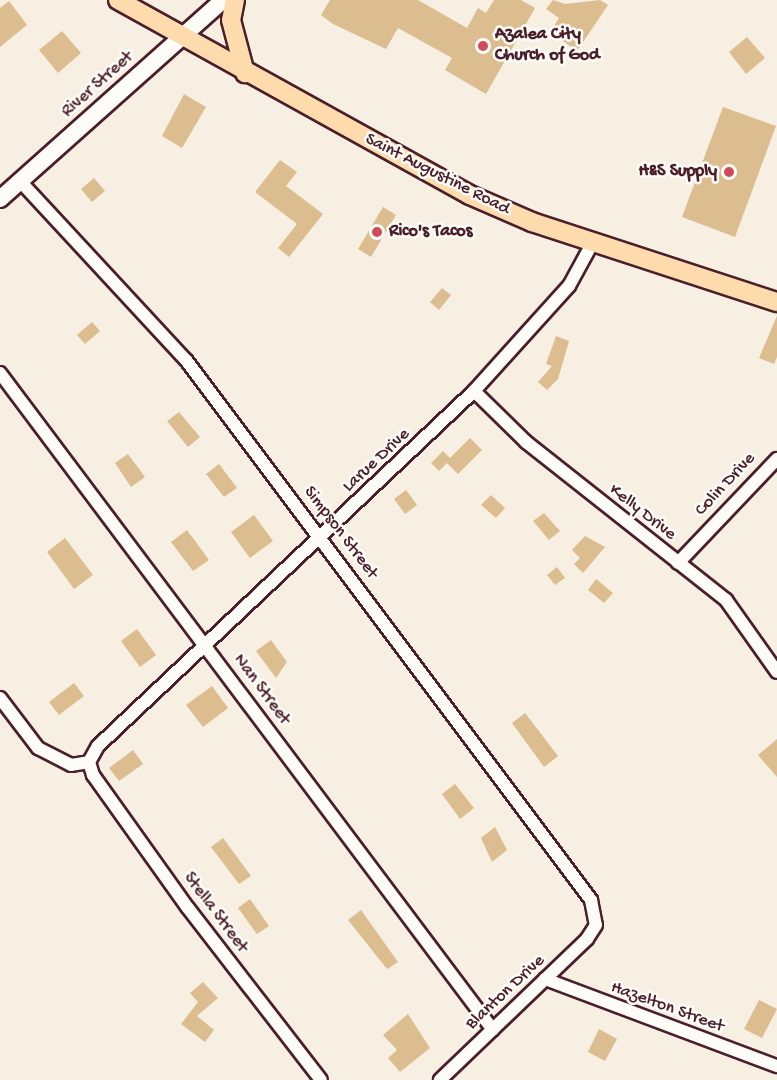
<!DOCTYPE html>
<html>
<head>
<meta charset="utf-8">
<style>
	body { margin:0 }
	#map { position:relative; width:777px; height:1080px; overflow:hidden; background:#f6efe2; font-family:"Gochi Hand",sans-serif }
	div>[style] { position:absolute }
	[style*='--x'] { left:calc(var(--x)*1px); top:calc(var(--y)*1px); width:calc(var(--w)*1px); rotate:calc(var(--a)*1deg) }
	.building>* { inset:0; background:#dcbd8f }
	.roads { filter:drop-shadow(2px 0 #4a1f2b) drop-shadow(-2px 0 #4a1f2b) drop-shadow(0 2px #4a1f2b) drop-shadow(0 -2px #4a1f2b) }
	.street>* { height:12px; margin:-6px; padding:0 6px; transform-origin:6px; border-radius:6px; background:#fdfcf7 }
	.secondary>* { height:16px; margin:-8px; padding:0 8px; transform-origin:8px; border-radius:8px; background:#fdfcf7 }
	.primary>* { height:18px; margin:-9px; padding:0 9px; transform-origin:9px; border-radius:9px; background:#fedbac }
	.dots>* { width:16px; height:16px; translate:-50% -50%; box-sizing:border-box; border:3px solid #fdfcf7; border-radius:50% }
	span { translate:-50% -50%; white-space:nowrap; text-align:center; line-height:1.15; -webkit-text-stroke:5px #fdfcf7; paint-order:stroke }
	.poi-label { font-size:18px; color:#4a1f2b; font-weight:700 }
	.left { translate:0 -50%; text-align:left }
	.right { translate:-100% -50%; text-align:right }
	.street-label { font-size:18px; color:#4a1f2b }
</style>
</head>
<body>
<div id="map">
	<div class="building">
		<i style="clip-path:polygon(330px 0,418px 0,467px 28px,478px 8px,486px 13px,494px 0,521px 0,535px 8px,486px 94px,445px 70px,452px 58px,398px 28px,386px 49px,333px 24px,321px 15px)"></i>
		<i style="clip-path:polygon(553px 0,565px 4px,600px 0,608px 5px,577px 51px,550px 32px,559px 18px,546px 9px)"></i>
		<i style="clip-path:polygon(9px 1px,27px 25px,0 47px,0 8px)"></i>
		<i style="clip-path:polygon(62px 31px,81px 53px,58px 73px,39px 50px)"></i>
		<i style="clip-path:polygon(747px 37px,765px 58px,746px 74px,729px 52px)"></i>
		<i style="clip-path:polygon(184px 94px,206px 107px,182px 148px,162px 136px)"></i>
		<i style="clip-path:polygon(723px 107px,776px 126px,735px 237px,682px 217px)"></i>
		<i style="clip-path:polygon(280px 160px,297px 172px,286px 186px,323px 214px,289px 257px,278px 248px,297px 224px,255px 192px)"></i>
		<i style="clip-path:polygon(94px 178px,105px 191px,92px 202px,81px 189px)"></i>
		<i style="clip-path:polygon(383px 207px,396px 215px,371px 257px,358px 249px)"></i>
		<i style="clip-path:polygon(442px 288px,451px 295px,439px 310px,430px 302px)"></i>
		<i style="clip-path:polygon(777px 316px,777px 357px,774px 364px,759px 358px)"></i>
		<i style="clip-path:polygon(92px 322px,100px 331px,85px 344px,77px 335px)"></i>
		<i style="clip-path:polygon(556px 336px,569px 341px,558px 379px,547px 390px,538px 382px,552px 366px,546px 364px)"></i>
		<i style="clip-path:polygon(179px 412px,200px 437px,188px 447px,167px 421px)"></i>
		<i style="clip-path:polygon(470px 438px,482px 450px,458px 474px,447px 463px,439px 471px,431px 463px,443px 451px,450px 458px)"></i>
		<i style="clip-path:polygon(128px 454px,145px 477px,131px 487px,115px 463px)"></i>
		<i style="clip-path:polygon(219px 464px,237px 488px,224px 497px,206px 474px)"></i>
		<i style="clip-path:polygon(406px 490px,417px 505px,405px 514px,394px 499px)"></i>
		<i style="clip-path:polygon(491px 495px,505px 508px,496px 518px,481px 505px)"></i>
		<i style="clip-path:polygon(544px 513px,560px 531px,549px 540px,533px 521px)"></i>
		<i style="clip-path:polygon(254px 515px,273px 541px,250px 558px,231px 532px)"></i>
		<i style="clip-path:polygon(187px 530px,209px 560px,193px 571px,171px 542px)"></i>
		<i style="clip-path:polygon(585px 536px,605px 547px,583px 573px,574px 564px,580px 558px,572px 550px)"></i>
		<i style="clip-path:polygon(65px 538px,93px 575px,74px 589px,47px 552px)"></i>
		<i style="clip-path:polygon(557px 567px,565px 578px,555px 585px,547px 575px)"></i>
		<i style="clip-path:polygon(596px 579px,613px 593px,604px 603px,588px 590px)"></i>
		<i style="clip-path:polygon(137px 629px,156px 655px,140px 667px,121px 641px)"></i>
		<i style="clip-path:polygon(271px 640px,287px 662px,276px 678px,256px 651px)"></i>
		<i style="clip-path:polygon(74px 683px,84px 696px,59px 715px,49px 702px)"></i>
		<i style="clip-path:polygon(212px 686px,228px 708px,203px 727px,186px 705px)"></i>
		<i style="clip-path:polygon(525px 713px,558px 756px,544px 767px,512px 723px)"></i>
		<i style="clip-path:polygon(777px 739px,777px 777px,758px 755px)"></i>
		<i style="clip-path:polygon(133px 750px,143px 764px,119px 781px,109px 768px)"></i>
		<i style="clip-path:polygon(455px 784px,474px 808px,460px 819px,442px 794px)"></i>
		<i style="clip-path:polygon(495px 827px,507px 850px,492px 862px,481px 838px)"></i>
		<i style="clip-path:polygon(223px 838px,251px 876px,239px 884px,211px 847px)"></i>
		<i style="clip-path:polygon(250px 899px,269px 926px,257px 934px,238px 908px)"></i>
		<i style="clip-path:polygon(361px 910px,398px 962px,387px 969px,348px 920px)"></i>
		<i style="clip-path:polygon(203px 982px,218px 998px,197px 1016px,214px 1030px,205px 1042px,181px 1024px,198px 1002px,190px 993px)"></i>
		<i style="clip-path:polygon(759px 1000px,777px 1009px,762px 1038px,744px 1029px)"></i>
		<i style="clip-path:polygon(408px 1014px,430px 1048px,400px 1072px,388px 1058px,397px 1050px,383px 1035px)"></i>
		<i style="clip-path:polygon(599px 1029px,617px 1039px,605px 1061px,588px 1052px)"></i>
	</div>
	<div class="roads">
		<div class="street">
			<i style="--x:20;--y:181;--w:244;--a:47.2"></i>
			<i style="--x:186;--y:360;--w:675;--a:53.13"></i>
			<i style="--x:591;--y:900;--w:25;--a:79"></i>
			<i style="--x:596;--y:925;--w:17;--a:123"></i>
			<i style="--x:587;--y:939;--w:204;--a:136.2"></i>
			<i style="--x:0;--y:373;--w:821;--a:53.12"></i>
			<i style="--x:474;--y:391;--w:73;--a:44.4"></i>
			<i style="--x:526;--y:442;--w:255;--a:38.3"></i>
			<i style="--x:726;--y:600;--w:88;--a:54.7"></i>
			<i style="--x:678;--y:563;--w:144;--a:-46.4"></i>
			<i style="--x:0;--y:698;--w:63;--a:52.8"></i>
			<i style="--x:38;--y:748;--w:37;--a:27"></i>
			<i style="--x:71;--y:765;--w:18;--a:-9"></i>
			<i style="--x:89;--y:762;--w:18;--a:-61"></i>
			<i style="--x:98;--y:746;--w:517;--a:-43.35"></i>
			<i style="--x:474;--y:391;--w:142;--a:-47.9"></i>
			<i style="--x:569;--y:286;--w:50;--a:-61.4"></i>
			<i style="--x:89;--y:762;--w:14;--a:73"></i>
			<i style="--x:93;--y:775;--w:163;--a:54.5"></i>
			<i style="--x:188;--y:908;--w:217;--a:52.3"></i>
			<i style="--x:545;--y:979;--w:248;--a:20.6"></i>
		</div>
		<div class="secondary">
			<i style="--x:0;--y:199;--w:299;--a:-41.7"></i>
		</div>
		<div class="primary">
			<i style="--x:118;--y:0;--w:402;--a:29"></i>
			<i style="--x:470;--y:195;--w:68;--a:23.5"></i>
			<i style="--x:532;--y:222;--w:258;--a:18.1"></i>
			<i style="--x:235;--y:0;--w:20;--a:101"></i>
			<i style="--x:231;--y:20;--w:55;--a:75.2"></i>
		</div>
	</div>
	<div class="dots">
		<i style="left:483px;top:46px;background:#d1495b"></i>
		<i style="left:729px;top:172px;background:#d1495b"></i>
		<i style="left:377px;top:232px;background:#d1495b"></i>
	</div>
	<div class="poi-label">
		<span class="left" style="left:495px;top:46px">Azalea City<br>Church of God</span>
		<span class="right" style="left:717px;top:172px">H&amp;S Supply</span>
		<span class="left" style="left:389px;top:232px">Rico's Tacos</span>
	</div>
	<div class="street-label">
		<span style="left:98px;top:85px;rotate:-42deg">River Street</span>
		<span style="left:437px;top:175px;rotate:27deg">Saint Augustine Road</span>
		<span style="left:377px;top:461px;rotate:-43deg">Larue Drive</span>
		<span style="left:726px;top:485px;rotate:-47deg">Colin Drive</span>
		<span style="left:642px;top:513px;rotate:38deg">Kelly Drive</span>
		<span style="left:340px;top:533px;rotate:53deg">Simpson Street</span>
		<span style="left:261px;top:690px;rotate:53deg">Nan Street</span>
		<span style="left:215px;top:913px;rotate:53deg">Stella Street</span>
		<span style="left:506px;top:993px;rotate:-43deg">Blanton Drive</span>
		<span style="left:667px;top:1008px;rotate:20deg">Hazelton Street</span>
	</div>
</div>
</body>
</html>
